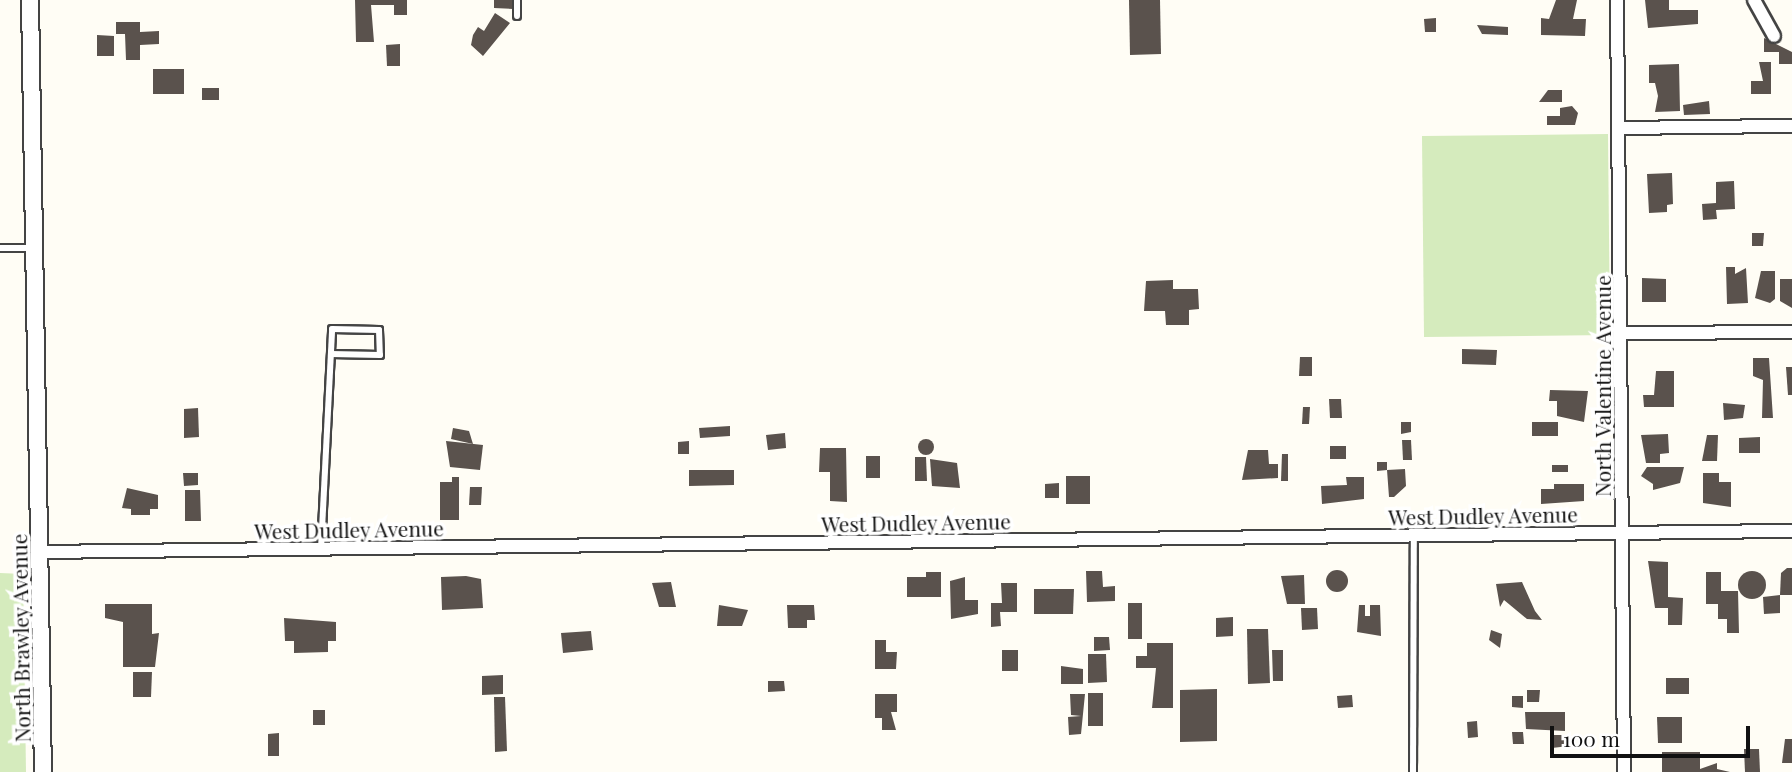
<!DOCTYPE html>
<html>
<head>
<meta charset="utf-8">
<style>
	body { margin:0 }
	#map { position:relative; width:1792px; height:772px; overflow:hidden; background:#fffdf5; font-family:"Playfair Display",serif }
	div>[style] { position:absolute }
	[style*='--x'] { left:calc(var(--x)*1px); top:calc(var(--y)*1px); width:calc(var(--w)*1px); rotate:calc(var(--a)*1deg) }
	.green>* { inset:0; background:#d5ebbd }
	.building>* { inset:0; background:#5a524d }
	.round { border-radius:50% }
	.roads { filter:drop-shadow(2px 0 #444) drop-shadow(-2px 0 #444) drop-shadow(0 2px #444) drop-shadow(0 -2px #444) }
	.service>* { height:6px; margin:-3px; padding:0 3px; transform-origin:3px; border-radius:3px; background:#fff }
	.minor>* { height:12px; margin:-6px; padding:0 6px; transform-origin:6px; border-radius:6px; background:#fff }
	.tertiary>* { height:16px; margin:-8px; padding:0 8px; transform-origin:8px; border-radius:8px; background:#fff }
	span { translate:-50% -50%; white-space:nowrap; text-align:center; line-height:1.15; -webkit-text-stroke:7px #fff; paint-order:stroke }
	.street-label { font-size:21px; color:#111 }
	.scale { position:absolute; left:1550px; top:726px; width:200px; height:32px; box-sizing:border-box; border:4px solid #111; border-top:0; padding-left:9px; font-size:21px; line-height:24px; white-space:nowrap; color:#111; -webkit-text-stroke:5px #fff; paint-order:stroke }
</style>
</head>
<body>
<div id="map">
	<div class="green">
		<i style="clip-path:polygon(1608px 134px,1610px 335px,1424px 337px,1422px 136px)"></i>
		<i style="clip-path:polygon(0 573px,23px 574px,26px 772px,0 772px)"></i>
	</div>
	<div class="building">
		<i style="clip-path:polygon(355px 0,407px 0,407px 15px,394px 15px,394px 5px,371px 5px,374px 42px,356px 42px)"></i>
		<i style="clip-path:polygon(494px 0,514px 0,513px 9px,494px 8px)"></i>
		<i style="clip-path:polygon(1129px 0,1160px 0,1161px 54px,1130px 55px)"></i>
		<i style="clip-path:polygon(1556px 0,1577px 0,1573px 19px,1586px 19px,1585px 36px,1541px 35px,1541px 18px,1549px 19px)"></i>
		<i style="clip-path:polygon(1645px 0,1669px 0,1669px 10px,1698px 10px,1698px 24px,1648px 28px)"></i>
		<i style="clip-path:polygon(495px 13px,510px 23px,483px 56px,471px 45px,473px 35px,478px 27px,484px 31px)"></i>
		<i style="clip-path:polygon(1436px 18px,1436px 32px,1425px 32px,1424px 19px)"></i>
		<i style="clip-path:polygon(116px 22px,140px 22px,140px 32px,159px 31px,159px 44px,140px 45px,140px 60px,126px 60px,125px 34px,116px 34px)"></i>
		<i style="clip-path:polygon(1477px 25px,1508px 27px,1508px 35px,1482px 34px)"></i>
		<i style="clip-path:polygon(97px 35px,114px 36px,114px 56px,97px 56px)"></i>
		<i style="clip-path:polygon(1764px 38px,1792px 52px,1792px 64px,1779px 64px,1779px 52px,1764px 52px)"></i>
		<i style="clip-path:polygon(400px 44px,400px 66px,387px 66px,386px 45px)"></i>
		<i style="clip-path:polygon(1759px 62px,1771px 62px,1771px 94px,1751px 94px,1751px 81px,1763px 81px)"></i>
		<i style="clip-path:polygon(1679px 64px,1680px 111px,1655px 112px,1658px 96px,1655px 83px,1649px 83px,1649px 65px)"></i>
		<i style="clip-path:polygon(153px 69px,184px 69px,184px 94px,153px 94px)"></i>
		<i style="clip-path:polygon(202px 88px,219px 88px,219px 100px,202px 100px)"></i>
		<i style="clip-path:polygon(1548px 90px,1562px 90px,1562px 102px,1539px 102px)"></i>
		<i style="clip-path:polygon(1709px 101px,1710px 114px,1684px 115px,1683px 105px)"></i>
		<i style="clip-path:polygon(1572px 106px,1578px 113px,1575px 125px,1547px 125px,1547px 116px,1560px 116px,1560px 108px)"></i>
		<i style="clip-path:polygon(1672px 173px,1673px 204px,1667px 205px,1667px 212px,1649px 213px,1647px 174px)"></i>
		<i style="clip-path:polygon(1734px 181px,1735px 209px,1716px 210px,1717px 219px,1703px 220px,1702px 204px,1716px 203px,1716px 182px)"></i>
		<i style="clip-path:polygon(1752px 233px,1764px 233px,1763px 246px,1752px 246px)"></i>
		<i style="clip-path:polygon(1726px 267px,1735px 267px,1735px 274px,1746px 268px,1748px 303px,1727px 304px)"></i>
		<i style="clip-path:polygon(1761px 271px,1775px 271px,1775px 299px,1770px 303px,1755px 298px)"></i>
		<i style="clip-path:polygon(1642px 278px,1666px 279px,1666px 302px,1642px 302px)"></i>
		<i style="clip-path:polygon(1780px 279px,1792px 279px,1792px 308px,1780px 301px)"></i>
		<i style="clip-path:polygon(1173px 280px,1173px 289px,1198px 289px,1199px 309px,1189px 310px,1189px 325px,1166px 325px,1165px 311px,1144px 311px,1146px 281px)"></i>
		<i style="clip-path:polygon(1462px 349px,1497px 350px,1496px 365px,1462px 364px)"></i>
		<i style="clip-path:polygon(1300px 357px,1312px 357px,1312px 376px,1299px 376px)"></i>
		<i style="clip-path:polygon(1753px 358px,1769px 358px,1773px 418px,1762px 418px,1763px 380px,1753px 376px)"></i>
		<i style="clip-path:polygon(1786px 367px,1792px 367px,1792px 395px,1788px 395px)"></i>
		<i style="clip-path:polygon(1656px 371px,1674px 371px,1674px 407px,1644px 407px,1643px 395px,1654px 395px)"></i>
		<i style="clip-path:polygon(1550px 390px,1588px 391px,1584px 422px,1557px 416px,1557px 401px,1549px 401px)"></i>
		<i style="clip-path:polygon(1329px 399px,1341px 399px,1342px 418px,1330px 418px)"></i>
		<i style="clip-path:polygon(1723px 403px,1745px 405px,1743px 418px,1724px 420px)"></i>
		<i style="clip-path:polygon(1303px 407px,1310px 407px,1309px 424px,1302px 424px)"></i>
		<i style="clip-path:polygon(198px 408px,199px 437px,184px 438px,184px 409px)"></i>
		<i style="clip-path:polygon(1401px 422px,1411px 422px,1411px 432px,1401px 434px)"></i>
		<i style="clip-path:polygon(1532px 422px,1558px 422px,1558px 436px,1532px 436px)"></i>
		<i style="clip-path:polygon(730px 426px,730px 436px,700px 438px,699px 428px)"></i>
		<i style="clip-path:polygon(453px 428px,469px 431px,473px 444px,451px 439px)"></i>
		<i style="clip-path:polygon(785px 433px,786px 448px,768px 450px,766px 435px)"></i>
		<i style="clip-path:polygon(1668px 434px,1669px 453px,1660px 454px,1660px 463px,1646px 463px,1641px 435px)"></i>
		<i style="clip-path:polygon(1707px 435px,1718px 435px,1717px 461px,1702px 461px)"></i>
		<i style="clip-path:polygon(1760px 437px,1760px 453px,1739px 453px,1739px 438px)"></i>
		<i class="round" style="left:918px;top:439px;width:16px;height:16px"></i>
		<i style="clip-path:polygon(1402px 440px,1411px 440px,1412px 460px,1403px 460px)"></i>
		<i style="clip-path:polygon(446px 441px,483px 445px,480px 470px,450px 467px)"></i>
		<i style="clip-path:polygon(689px 441px,689px 454px,678px 454px,678px 442px)"></i>
		<i style="clip-path:polygon(1330px 446px,1346px 446px,1346px 459px,1330px 459px)"></i>
		<i style="clip-path:polygon(820px 448px,846px 448px,847px 502px,830px 501px,830px 472px,819px 472px)"></i>
		<i style="clip-path:polygon(1248px 450px,1268px 450px,1269px 464px,1278px 464px,1278px 478px,1242px 480px)"></i>
		<i style="clip-path:polygon(1282px 454px,1288px 454px,1288px 481px,1281px 481px)"></i>
		<i style="clip-path:polygon(866px 456px,880px 456px,880px 478px,866px 478px)"></i>
		<i style="clip-path:polygon(915px 457px,926px 457px,927px 481px,915px 481px)"></i>
		<i style="clip-path:polygon(930px 459px,957px 463px,960px 488px,932px 486px)"></i>
		<i style="clip-path:polygon(1377px 462px,1387px 462px,1387px 470px,1405px 469px,1406px 486px,1394px 497px,1389px 497px,1387px 470px,1377px 471px)"></i>
		<i style="clip-path:polygon(1552px 465px,1568px 465px,1568px 472px,1552px 472px)"></i>
		<i style="clip-path:polygon(1647px 467px,1684px 467px,1680px 483px,1653px 490px,1653px 484px,1641px 476px)"></i>
		<i style="clip-path:polygon(689px 470px,734px 470px,734px 485px,689px 486px)"></i>
		<i style="clip-path:polygon(183px 473px,198px 473px,198px 485px,184px 486px)"></i>
		<i style="clip-path:polygon(1703px 473px,1719px 473px,1719px 482px,1731px 482px,1731px 507px,1703px 503px)"></i>
		<i style="clip-path:polygon(1066px 476px,1090px 476px,1090px 504px,1066px 504px)"></i>
		<i style="clip-path:polygon(452px 477px,459px 477px,459px 520px,440px 520px,440px 482px,452px 482px)"></i>
		<i style="clip-path:polygon(1346px 477px,1364px 477px,1364px 499px,1322px 504px,1321px 486px,1347px 485px)"></i>
		<i style="clip-path:polygon(1059px 483px,1059px 498px,1045px 498px,1045px 484px)"></i>
		<i style="clip-path:polygon(1554px 484px,1584px 484px,1584px 501px,1541px 504px,1541px 489px,1554px 489px)"></i>
		<i style="clip-path:polygon(470px 487px,482px 487px,481px 505px,469px 505px)"></i>
		<i style="clip-path:polygon(127px 488px,158px 495px,158px 509px,150px 509px,150px 515px,131px 515px,131px 509px,122px 508px)"></i>
		<i style="clip-path:polygon(185px 490px,200px 490px,201px 521px,185px 521px)"></i>
		<i style="clip-path:polygon(1648px 561px,1668px 562px,1668px 597px,1683px 598px,1682px 625px,1668px 625px,1668px 608px,1655px 608px)"></i>
		<i style="clip-path:polygon(1787px 568px,1792px 568px,1792px 595px,1780px 595px,1781px 573px)"></i>
		<i class="round" style="left:1326px;top:570px;width:22px;height:22px"></i>
		<i style="clip-path:polygon(1086px 571px,1102px 571px,1103px 587px,1115px 586px,1115px 601px,1087px 602px)"></i>
		<i class="round" style="left:1738px;top:571px;width:28px;height:28px"></i>
		<i style="clip-path:polygon(926px 572px,941px 572px,941px 597px,907px 597px,907px 577px,926px 577px)"></i>
		<i style="clip-path:polygon(1706px 572px,1721px 572px,1721px 591px,1738px 591px,1739px 633px,1727px 633px,1727px 619px,1718px 619px,1718px 604px,1706px 604px)"></i>
		<i style="clip-path:polygon(1304px 575px,1305px 604px,1287px 604px,1281px 576px)"></i>
		<i style="clip-path:polygon(466px 576px,481px 579px,483px 608px,442px 610px,441px 577px)"></i>
		<i style="clip-path:polygon(965px 577px,965px 600px,978px 600px,978px 614px,951px 619px,950px 581px)"></i>
		<i style="clip-path:polygon(671px 582px,676px 607px,659px 607px,652px 583px)"></i>
		<i style="clip-path:polygon(1522px 582px,1535px 611px,1542px 620px,1527px 619px,1504px 600px,1500px 607px,1496px 584px)"></i>
		<i style="clip-path:polygon(1001px 583px,1017px 583px,1017px 612px,1000px 612px,1001px 626px,991px 627px,991px 603px,1002px 603px)"></i>
		<i style="clip-path:polygon(1034px 589px,1074px 589px,1073px 614px,1034px 614px)"></i>
		<i style="clip-path:polygon(1780px 595px,1780px 613px,1764px 614px,1763px 597px)"></i>
		<i style="clip-path:polygon(1128px 603px,1142px 603px,1142px 639px,1128px 639px)"></i>
		<i style="clip-path:polygon(105px 604px,152px 604px,152px 634px,159px 633px,155px 667px,123px 667px,123px 622px,105px 618px)"></i>
		<i style="clip-path:polygon(719px 605px,748px 610px,742px 626px,717px 626px)"></i>
		<i style="clip-path:polygon(787px 605px,814px 605px,815px 620px,807px 620px,807px 628px,788px 628px)"></i>
		<i style="clip-path:polygon(1359px 605px,1365px 605px,1365px 616px,1370px 616px,1370px 605px,1380px 605px,1381px 636px,1357px 632px)"></i>
		<i style="clip-path:polygon(1301px 608px,1317px 608px,1318px 629px,1302px 630px)"></i>
		<i style="clip-path:polygon(1233px 617px,1233px 636px,1216px 637px,1216px 618px)"></i>
		<i style="clip-path:polygon(284px 618px,336px 622px,336px 641px,328px 641px,328px 652px,294px 653px,294px 641px,285px 641px)"></i>
		<i style="clip-path:polygon(1247px 629px,1268px 629px,1270px 683px,1248px 684px)"></i>
		<i style="clip-path:polygon(1491px 630px,1502px 634px,1500px 648px,1489px 640px)"></i>
		<i style="clip-path:polygon(591px 631px,593px 650px,563px 653px,561px 633px)"></i>
		<i style="clip-path:polygon(1094px 637px,1109px 637px,1110px 650px,1094px 651px)"></i>
		<i style="clip-path:polygon(875px 640px,886px 640px,886px 652px,897px 652px,896px 669px,875px 669px)"></i>
		<i style="clip-path:polygon(1147px 643px,1173px 643px,1173px 708px,1152px 708px,1156px 668px,1136px 668px,1136px 656px,1147px 656px)"></i>
		<i style="clip-path:polygon(1002px 650px,1018px 650px,1018px 671px,1002px 671px)"></i>
		<i style="clip-path:polygon(1272px 650px,1283px 650px,1283px 681px,1273px 681px)"></i>
		<i style="clip-path:polygon(1088px 654px,1106px 654px,1107px 682px,1088px 683px)"></i>
		<i style="clip-path:polygon(1061px 666px,1083px 669px,1083px 684px,1061px 684px)"></i>
		<i style="clip-path:polygon(133px 672px,152px 672px,151px 697px,133px 697px)"></i>
		<i style="clip-path:polygon(503px 675px,503px 694px,482px 695px,482px 676px)"></i>
		<i style="clip-path:polygon(1666px 678px,1689px 678px,1689px 694px,1666px 694px)"></i>
		<i style="clip-path:polygon(768px 681px,784px 681px,785px 691px,768px 692px)"></i>
		<i style="clip-path:polygon(1217px 689px,1217px 741px,1180px 742px,1180px 690px)"></i>
		<i style="clip-path:polygon(1527px 690px,1540px 690px,1539px 702px,1527px 702px)"></i>
		<i style="clip-path:polygon(1088px 693px,1103px 693px,1103px 726px,1088px 726px)"></i>
		<i style="clip-path:polygon(875px 694px,897px 694px,897px 712px,891px 712px,896px 730px,882px 730px,882px 718px,875px 718px)"></i>
		<i style="clip-path:polygon(1070px 694px,1085px 694px,1081px 734px,1069px 735px,1068px 717px,1081px 716px,1071px 715px)"></i>
		<i style="clip-path:polygon(1352px 695px,1353px 707px,1338px 708px,1337px 696px)"></i>
		<i style="clip-path:polygon(1512px 696px,1523px 696px,1523px 708px,1512px 707px)"></i>
		<i style="clip-path:polygon(494px 697px,505px 697px,507px 751px,495px 752px)"></i>
		<i style="clip-path:polygon(313px 710px,325px 710px,325px 725px,313px 725px)"></i>
		<i style="clip-path:polygon(1525px 712px,1565px 712px,1565px 731px,1526px 729px)"></i>
		<i style="clip-path:polygon(1657px 717px,1682px 717px,1682px 743px,1658px 743px)"></i>
		<i style="clip-path:polygon(1477px 721px,1478px 737px,1468px 738px,1467px 722px)"></i>
		<i style="clip-path:polygon(1512px 732px,1523px 732px,1524px 744px,1513px 744px)"></i>
		<i style="clip-path:polygon(279px 733px,279px 756px,268px 756px,268px 734px)"></i>
		<i style="clip-path:polygon(1551px 735px,1568px 735px,1569px 746px,1552px 748px)"></i>
		<i style="clip-path:polygon(1785px 739px,1792px 739px,1792px 763px,1782px 763px)"></i>
		<i style="clip-path:polygon(1744px 749px,1759px 749px,1760px 772px,1745px 772px)"></i>
		<i style="clip-path:polygon(1662px 752px,1700px 752px,1700px 769px,1717px 763px,1717px 769px,1730px 772px,1662px 772px)"></i>
	</div>
	<div class="roads">
		<div class="service">
			<i style="--x:517;--y:0;--w:16;--a:90"></i>
			<i style="--x:0;--y:248;--w:33;--a:0"></i>
			<i style="--x:321;--y:549;--w:220;--a:-87.1"></i>
			<i style="--x:332;--y:329;--w:47;--a:1.2"></i>
			<i style="--x:379;--y:330;--w:25;--a:88"></i>
			<i style="--x:380;--y:355;--w:49;--a:-178.8"></i>
			<i style="--x:1413;--y:772;--w:236;--a:-89.8"></i>
		</div>
		<div class="minor">
			<i style="--x:1617;--y:0;--w:772;--a:89.48"></i>
			<i style="--x:1754;--y:0;--w:41;--a:60.9"></i>
			<i style="--x:1620;--y:128;--w:172;--a:-0.7"></i>
			<i style="--x:1620;--y:333;--w:172;--a:-0.3"></i>
			<i style="--x:40;--y:552;--w:1752;--a:-0.69"></i>
		</div>
		<div class="tertiary">
			<i style="--x:30;--y:0;--w:772;--a:89.04"></i>
		</div>
	</div>
	<div class="street-label">
		<span style="left:1602px;top:386px;rotate:-90deg">North Valentine Avenue</span>
		<span style="left:1483px;top:515px;rotate:-1deg">West Dudley Avenue</span>
		<span style="left:916px;top:522px;rotate:-1deg">West Dudley Avenue</span>
		<span style="left:349px;top:529px;rotate:-1deg">West Dudley Avenue</span>
		<span style="left:20px;top:638px;rotate:-91deg">North Brawley Avenue</span>
	</div>
	<div class="scale">100 m</div>
</div>
</body>
</html>
